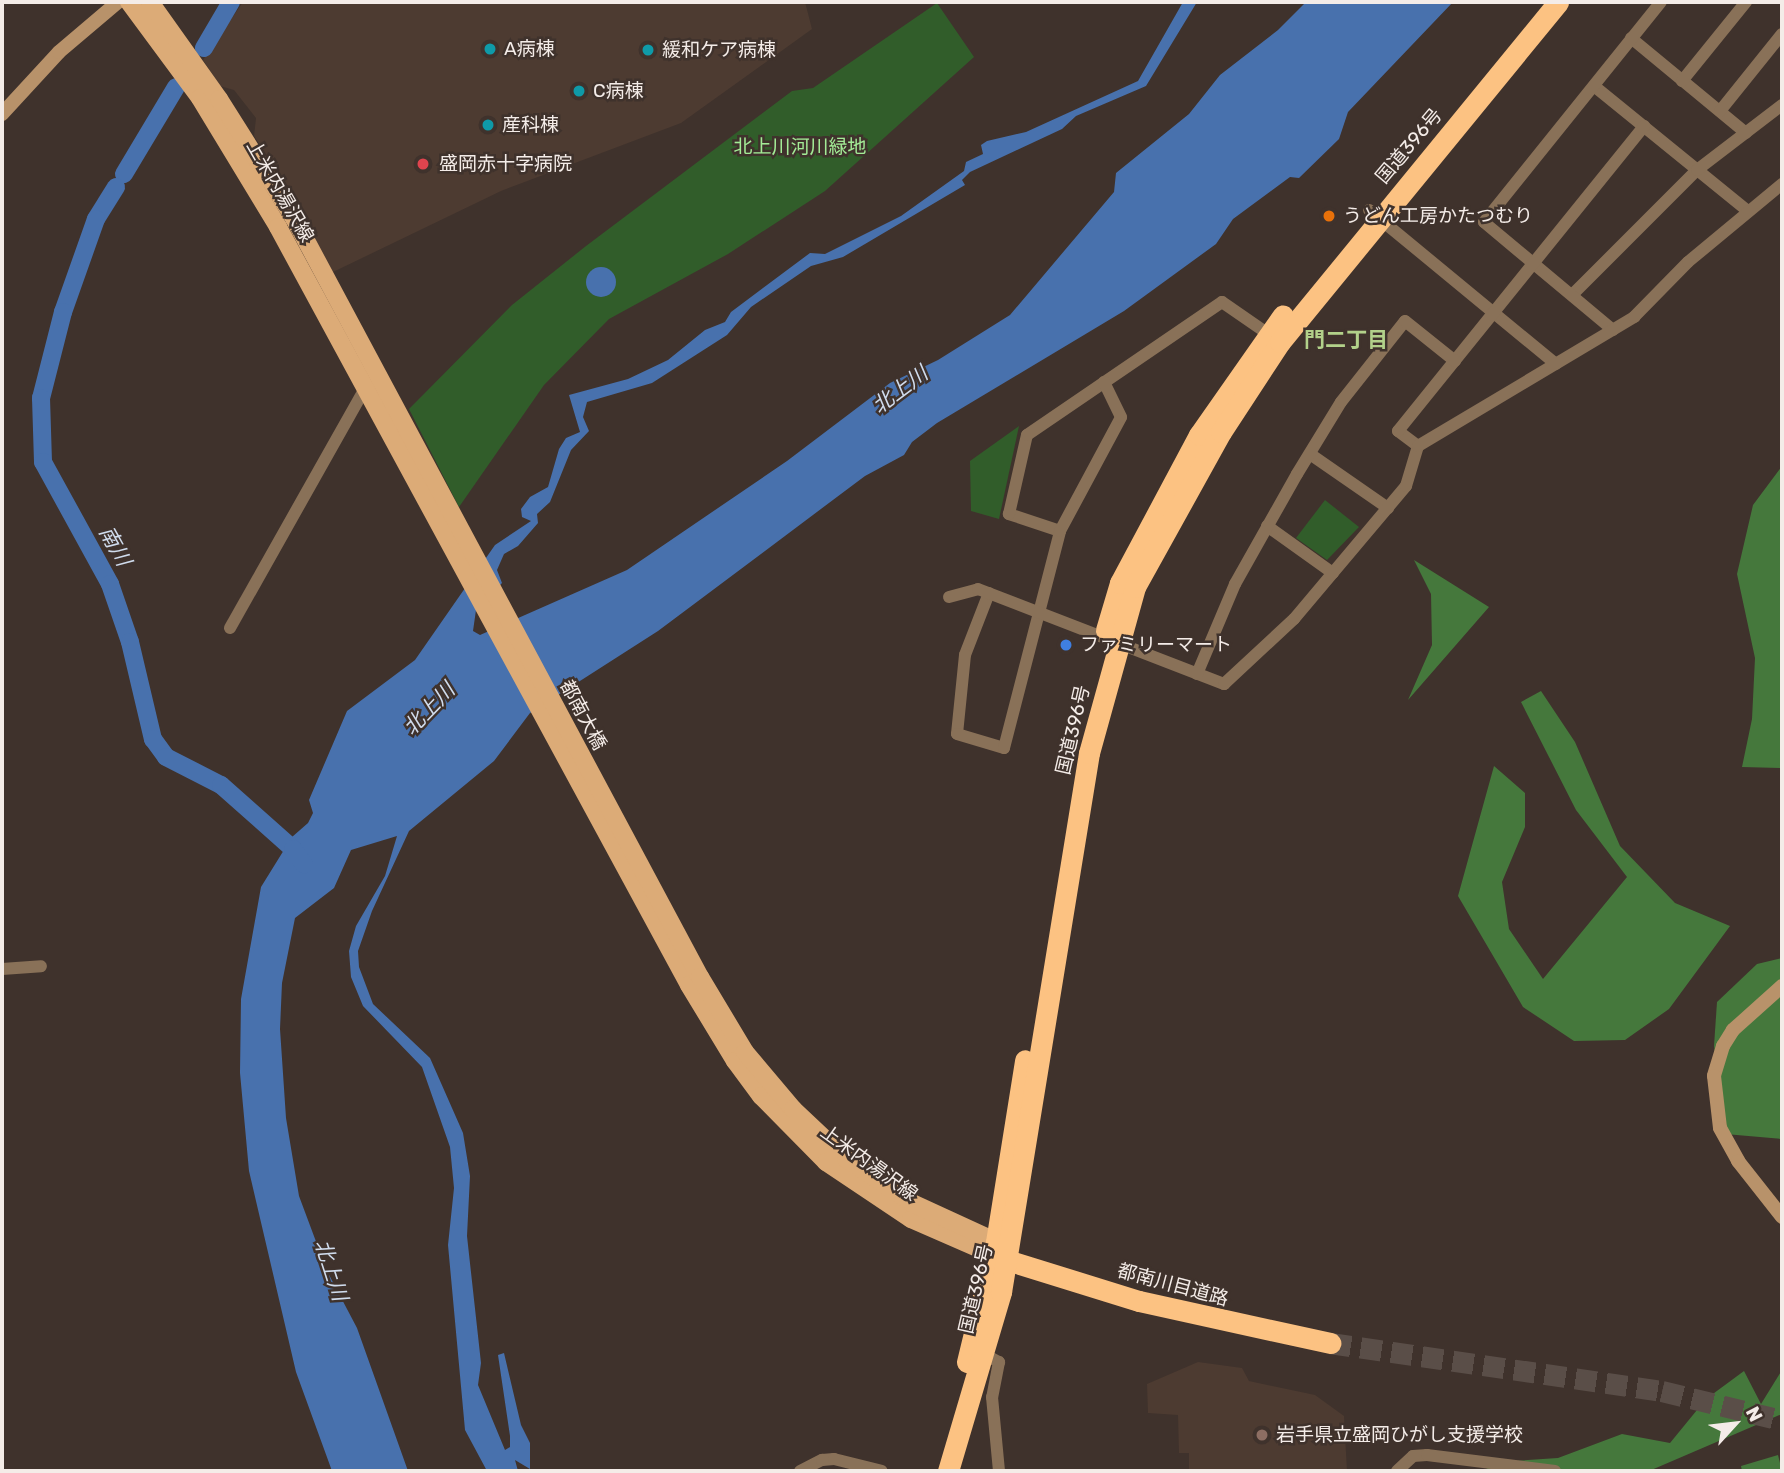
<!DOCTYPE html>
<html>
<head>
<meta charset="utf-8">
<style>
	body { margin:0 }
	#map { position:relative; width:1784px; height:1473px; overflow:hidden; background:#3f322c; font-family:Rubik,"Noto Sans JP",sans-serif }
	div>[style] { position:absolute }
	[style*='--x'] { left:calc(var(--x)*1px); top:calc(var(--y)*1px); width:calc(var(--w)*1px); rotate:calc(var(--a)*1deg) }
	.built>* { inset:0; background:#4d3b31 }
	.green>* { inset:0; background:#315d2a }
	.forest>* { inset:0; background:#45783c }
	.water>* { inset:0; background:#4871ad }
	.round { border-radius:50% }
	.river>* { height:18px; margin:-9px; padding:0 9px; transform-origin:9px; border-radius:9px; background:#4871ad }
	.highway-tunnel>* { height:21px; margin-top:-10.5px; transform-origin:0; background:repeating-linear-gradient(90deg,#5a4e48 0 21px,transparent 0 31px) }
	.street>* { height:12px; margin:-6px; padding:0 6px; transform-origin:6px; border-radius:6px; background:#897158 }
	.secondary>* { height:14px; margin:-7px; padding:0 7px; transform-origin:7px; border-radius:7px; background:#b8926a }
	.primary>* { height:18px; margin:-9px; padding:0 9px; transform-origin:9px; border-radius:9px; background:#dcab77 }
	.highway>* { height:21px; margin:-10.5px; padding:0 10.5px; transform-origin:10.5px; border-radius:10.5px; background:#fcc282 }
	.dots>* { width:19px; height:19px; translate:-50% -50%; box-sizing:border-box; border:4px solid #3f322c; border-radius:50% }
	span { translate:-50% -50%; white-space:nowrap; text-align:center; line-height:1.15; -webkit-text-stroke:5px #3f322c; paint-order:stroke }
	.poi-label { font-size:19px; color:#f4ece8 }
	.left { translate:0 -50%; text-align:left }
	.street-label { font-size:19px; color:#f4ece8 }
	.park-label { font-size:19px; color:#a3eb96 }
	.neighbourhood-label { font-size:21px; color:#b2d18a; font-weight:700 }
	.water-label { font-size:21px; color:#d0dced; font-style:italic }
	.frame { position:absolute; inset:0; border:4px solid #f4ece8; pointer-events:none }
	.north { position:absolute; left:1700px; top:1389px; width:70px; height:70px; -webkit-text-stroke:5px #3f322c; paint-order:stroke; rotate:63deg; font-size:19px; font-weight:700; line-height:28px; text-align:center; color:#f4ece8 }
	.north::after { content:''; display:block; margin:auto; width:24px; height:32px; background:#f4ece8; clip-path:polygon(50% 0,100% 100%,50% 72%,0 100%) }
</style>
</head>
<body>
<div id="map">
	<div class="built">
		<i style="clip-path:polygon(243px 2px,805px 2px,812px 29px,681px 123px,501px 191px,331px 273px,292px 195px,254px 136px,256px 118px,234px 90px,220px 86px,203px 60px)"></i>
		<i style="clip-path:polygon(1198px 1362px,1242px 1368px,1249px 1381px,1315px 1395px,1344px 1416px,1347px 1471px,1189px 1471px,1189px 1453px,1179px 1453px,1178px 1415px,1148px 1413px,1147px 1384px)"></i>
	</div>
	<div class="green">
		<i style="clip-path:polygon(937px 3px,974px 57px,825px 191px,728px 254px,609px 319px,544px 385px,459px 507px,409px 409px,512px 305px,586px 246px,792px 91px,813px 88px)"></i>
		<i style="clip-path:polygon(1019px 426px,999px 519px,971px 511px,970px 461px)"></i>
		<i style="clip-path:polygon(1325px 500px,1359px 527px,1327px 560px,1296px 538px)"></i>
	</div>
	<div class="forest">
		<i style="clip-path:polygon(1782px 466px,1782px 768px,1742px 767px,1752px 719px,1755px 658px,1737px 574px,1753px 505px)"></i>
		<i style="clip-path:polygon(1414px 560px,1489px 607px,1408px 700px,1432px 645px,1431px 594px)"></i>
		<i style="clip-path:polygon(1541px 691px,1575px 742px,1620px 846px,1675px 903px,1730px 926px,1669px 1009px,1625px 1040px,1574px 1041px,1523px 1007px,1458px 896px,1494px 766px,1525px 793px,1525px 827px,1502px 882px,1509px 929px,1543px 979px,1627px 877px,1576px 810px,1521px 702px)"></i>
		<i style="clip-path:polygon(1782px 958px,1782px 1139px,1725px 1134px,1714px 1046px,1717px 1002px,1757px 964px)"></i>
		<i style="clip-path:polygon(1782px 1370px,1782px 1414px,1649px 1471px,1482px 1471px,1500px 1462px,1558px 1458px,1622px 1434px,1670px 1443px,1706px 1399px,1744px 1371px,1761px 1404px)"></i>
		<i style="clip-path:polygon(1778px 1455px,1782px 1471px,1742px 1471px,1741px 1466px)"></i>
	</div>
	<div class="water">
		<i style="clip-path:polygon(1183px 2px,1197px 2px,1146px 86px,1076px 116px,1062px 129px,970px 172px,962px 180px,965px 185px,843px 257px,811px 266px,751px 307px,727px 335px,652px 383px,587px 402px,583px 417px,589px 431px,571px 450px,550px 502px,537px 514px,538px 523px,518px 546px,504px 554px,497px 570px,502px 583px,476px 610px,473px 631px,480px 635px,627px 570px,787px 461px,890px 383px,938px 360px,1010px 315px,1114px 192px,1116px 173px,1189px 114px,1220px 75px,1278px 30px,1306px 2px,1453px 2px,1348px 112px,1339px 139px,1299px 178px,1290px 177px,1233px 219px,1216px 244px,1124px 311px,937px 423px,912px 442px,904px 455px,865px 476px,658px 631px,530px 713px,494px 761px,409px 831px,372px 911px,358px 951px,359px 967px,373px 1004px,430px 1058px,463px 1133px,470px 1176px,467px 1236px,481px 1363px,478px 1385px,505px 1450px,510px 1447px,510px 1436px,498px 1355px,504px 1353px,521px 1425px,530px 1443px,530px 1469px,515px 1460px,518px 1471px,487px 1471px,465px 1430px,448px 1245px,454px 1188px,450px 1147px,422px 1067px,363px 1006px,351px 977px,349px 951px,356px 926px,385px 876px,397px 836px,351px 850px,334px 888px,295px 918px,282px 983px,280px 1029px,286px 1118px,299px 1196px,327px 1271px,357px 1328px,408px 1471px,332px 1471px,296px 1372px,249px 1171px,240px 1073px,241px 999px,261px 887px,292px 837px,308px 823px,313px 813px,309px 800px,347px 711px,415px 660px,495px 545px,531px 521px,522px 517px,521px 509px,530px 497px,548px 487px,559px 449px,566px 438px,580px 432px,569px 395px,628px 379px,668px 360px,705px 330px,725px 322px,731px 312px,810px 253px,825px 254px,901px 216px,964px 171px,966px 162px,983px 154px,981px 145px,987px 141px,1026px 132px,1138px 81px)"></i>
		<i class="round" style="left:586px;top:267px;width:30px;height:30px"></i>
	</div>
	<div class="river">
		<i style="--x:204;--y:48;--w:53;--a:-59.6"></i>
		<i style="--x:124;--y:174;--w:101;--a:-59.1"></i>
		<i style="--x:116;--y:187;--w:38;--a:122"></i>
		<i style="--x:96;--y:219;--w:99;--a:109.5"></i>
		<i style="--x:63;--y:312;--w:89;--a:104.3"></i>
		<i style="--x:41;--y:398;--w:64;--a:88.2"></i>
		<i style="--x:43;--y:462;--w:139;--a:61.2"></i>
		<i style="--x:110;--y:584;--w:61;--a:71"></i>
		<i style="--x:130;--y:642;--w:100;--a:76.7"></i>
		<i style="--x:153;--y:739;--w:22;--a:54"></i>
		<i style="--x:166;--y:757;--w:62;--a:27"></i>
		<i style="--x:221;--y:785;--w:96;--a:41.6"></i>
		<i style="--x:293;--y:849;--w:19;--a:54"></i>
	</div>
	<div class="highway-tunnel">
		<i style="--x:1330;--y:1343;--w:335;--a:8.2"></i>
		<i style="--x:1662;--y:1391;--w:123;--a:13.6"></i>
	</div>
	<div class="street">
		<i style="--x:1631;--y:38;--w:149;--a:39.6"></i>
		<i style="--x:1682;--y:81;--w:102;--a:-51"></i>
		<i style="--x:1594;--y:86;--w:198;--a:39.1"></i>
		<i style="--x:1720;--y:111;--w:99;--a:-51.2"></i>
		<i style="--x:1369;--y:210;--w:242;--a:39.5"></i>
		<i style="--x:1572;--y:295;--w:177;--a:-45"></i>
		<i style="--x:1697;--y:170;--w:107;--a:-37.4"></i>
		<i style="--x:1613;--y:330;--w:168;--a:-140.1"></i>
		<i style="--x:1484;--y:222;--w:282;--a:-51.2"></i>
		<i style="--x:1418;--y:446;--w:25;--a:-143"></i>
		<i style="--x:1398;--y:431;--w:392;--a:-51.1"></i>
		<i style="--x:1310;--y:454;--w:95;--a:34.7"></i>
		<i style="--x:1267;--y:526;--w:81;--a:35.5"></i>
		<i style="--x:1060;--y:531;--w:54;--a:-161.6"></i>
		<i style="--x:1009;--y:514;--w:81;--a:-77.2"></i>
		<i style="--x:1027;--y:435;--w:236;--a:-34.3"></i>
		<i style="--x:1222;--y:302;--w:63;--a:34.7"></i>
		<i style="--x:989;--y:593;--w:66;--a:111.2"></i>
		<i style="--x:965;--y:655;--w:79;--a:95.8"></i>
		<i style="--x:957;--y:734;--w:49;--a:16.6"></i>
		<i style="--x:1004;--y:748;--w:224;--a:-75.5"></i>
		<i style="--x:1060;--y:531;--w:129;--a:-61.8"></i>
		<i style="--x:1121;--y:417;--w:39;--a:-116"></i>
		<i style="--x:949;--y:597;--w:30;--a:-15"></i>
		<i style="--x:978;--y:589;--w:264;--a:21.1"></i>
		<i style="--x:1224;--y:684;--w:96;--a:-42.9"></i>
		<i style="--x:1294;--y:619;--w:174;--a:-49.9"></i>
		<i style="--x:1406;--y:486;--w:42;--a:-73.3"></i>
		<i style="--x:1418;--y:446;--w:252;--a:-30.8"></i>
		<i style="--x:1634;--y:317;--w:77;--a:-45.5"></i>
		<i style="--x:1688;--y:262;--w:122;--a:-39.7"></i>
		<i style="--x:230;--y:628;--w:277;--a:-60.6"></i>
		<i style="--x:1197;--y:674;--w:98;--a:-67.1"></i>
		<i style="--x:1235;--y:584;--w:126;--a:-60.6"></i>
		<i style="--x:1297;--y:474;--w:84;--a:-58.6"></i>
		<i style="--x:1341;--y:402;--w:103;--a:-51.7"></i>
		<i style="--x:1405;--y:321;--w:64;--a:38.7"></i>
		<i style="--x:2;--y:969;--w:39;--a:-4"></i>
		<i style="--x:978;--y:1351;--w:24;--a:28"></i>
		<i style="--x:999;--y:1362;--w:36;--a:101"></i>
		<i style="--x:992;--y:1397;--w:74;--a:84.6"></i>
		<i style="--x:800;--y:1471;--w:25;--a:-27"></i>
		<i style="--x:822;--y:1460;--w:12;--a:-5"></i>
		<i style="--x:834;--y:1459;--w:49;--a:14"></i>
		<i style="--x:1397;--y:1471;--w:22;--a:-43"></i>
		<i style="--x:1413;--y:1456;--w:14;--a:-4"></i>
		<i style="--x:1427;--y:1455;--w:129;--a:7.1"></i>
	</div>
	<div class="secondary">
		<i style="--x:2;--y:114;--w:84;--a:-47.4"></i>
		<i style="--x:59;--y:52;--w:77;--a:-40.3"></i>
		<i style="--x:1782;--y:986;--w:66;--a:138.1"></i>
		<i style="--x:1733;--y:1030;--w:19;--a:122"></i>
		<i style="--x:1723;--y:1046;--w:31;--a:107"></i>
		<i style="--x:1714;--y:1076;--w:52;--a:83.4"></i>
		<i style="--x:1720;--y:1128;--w:38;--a:61"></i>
		<i style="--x:1738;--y:1161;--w:71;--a:51.8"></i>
	</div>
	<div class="primary">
		<i style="--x:129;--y:2;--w:119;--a:53.5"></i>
		<i style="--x:200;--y:98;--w:151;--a:58.8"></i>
		<i style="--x:278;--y:227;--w:862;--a:61.53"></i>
		<i style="--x:689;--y:985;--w:89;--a:58.8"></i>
		<i style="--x:735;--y:1061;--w:44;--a:53.4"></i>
		<i style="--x:761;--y:1096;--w:93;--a:45.4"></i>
		<i style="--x:826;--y:1162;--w:102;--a:33.8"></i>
		<i style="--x:911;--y:1219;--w:100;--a:23.5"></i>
		<i style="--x:150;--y:2;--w:119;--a:54.6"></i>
		<i style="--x:219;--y:99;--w:141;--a:57.8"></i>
		<i style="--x:294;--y:218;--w:861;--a:61.86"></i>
		<i style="--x:700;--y:977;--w:87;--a:59"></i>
		<i style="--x:745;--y:1052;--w:75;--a:49.9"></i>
		<i style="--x:793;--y:1109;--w:73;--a:43.3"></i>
		<i style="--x:846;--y:1159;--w:79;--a:33.7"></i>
		<i style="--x:912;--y:1203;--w:103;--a:24.6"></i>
	</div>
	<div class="highway">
		<i style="--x:1106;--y:630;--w:49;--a:-73.4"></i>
		<i style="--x:1120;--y:583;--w:168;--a:-61.9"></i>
		<i style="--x:1199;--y:435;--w:146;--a:-55"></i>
		<i style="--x:1007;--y:1260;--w:138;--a:17.3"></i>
		<i style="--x:1139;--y:1301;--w:196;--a:12.4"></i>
		<i style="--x:967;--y:1362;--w:123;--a:-76.4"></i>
		<i style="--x:996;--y:1242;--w:184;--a:-80.9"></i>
		<i style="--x:948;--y:1471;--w:187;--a:-73.5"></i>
		<i style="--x:1001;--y:1292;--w:546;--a:-80.73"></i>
		<i style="--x:1089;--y:753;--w:172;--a:-74.5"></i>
		<i style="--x:1135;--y:587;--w:177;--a:-61"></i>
		<i style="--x:1221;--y:432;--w:108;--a:-56.8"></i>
		<i style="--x:1280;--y:342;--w:439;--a:-50.7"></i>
	</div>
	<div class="dots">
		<i style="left:490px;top:49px;background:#0f9aa8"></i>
		<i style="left:648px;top:50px;background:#0f9aa8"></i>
		<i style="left:579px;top:91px;background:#0f9aa8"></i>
		<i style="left:488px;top:125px;background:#0f9aa8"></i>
		<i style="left:423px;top:164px;background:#e0444e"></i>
		<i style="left:1329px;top:216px;background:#e8710a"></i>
		<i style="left:1066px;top:645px;background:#3f7fe0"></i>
		<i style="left:1262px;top:1435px;background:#8d6e63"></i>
	</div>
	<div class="poi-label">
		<span class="left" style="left:504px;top:49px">A病棟</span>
		<span class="left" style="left:662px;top:50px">緩和ケア病棟</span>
		<span class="left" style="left:593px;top:91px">C病棟</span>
		<span class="left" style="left:502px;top:125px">産科棟</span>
		<span class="left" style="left:439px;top:164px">盛岡赤十字病院</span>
		<span class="left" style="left:1343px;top:216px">うどん工房かたつむり</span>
		<span class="left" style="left:1080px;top:645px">ファミリーマート</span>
		<span class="left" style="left:1276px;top:1435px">岩手県立盛岡ひがし支援学校</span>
	</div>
	<div class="street-label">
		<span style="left:1409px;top:146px;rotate:-50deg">国道396号</span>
		<span style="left:280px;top:191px;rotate:60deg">上米内湯沢線</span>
		<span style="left:583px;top:715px;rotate:62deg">都南大橋</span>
		<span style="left:1073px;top:730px;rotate:-77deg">国道396号</span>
		<span style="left:869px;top:1163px;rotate:36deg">上米内湯沢線</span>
		<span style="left:1173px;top:1285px;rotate:15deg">都南川目道路</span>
		<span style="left:976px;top:1289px;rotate:-77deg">国道396号</span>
	</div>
	<div class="park-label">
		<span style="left:800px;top:147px">北上川河川緑地</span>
	</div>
	<div class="neighbourhood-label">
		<span style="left:1346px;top:340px">門二丁目</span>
	</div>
	<div class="water-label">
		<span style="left:900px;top:390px;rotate:-37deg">北上川</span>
		<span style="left:115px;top:546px;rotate:61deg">南川</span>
		<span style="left:429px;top:709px;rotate:-46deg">北上川</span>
		<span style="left:331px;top:1270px;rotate:72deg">北上川</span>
	</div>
	<div class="frame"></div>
	<div class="north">N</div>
</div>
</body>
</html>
